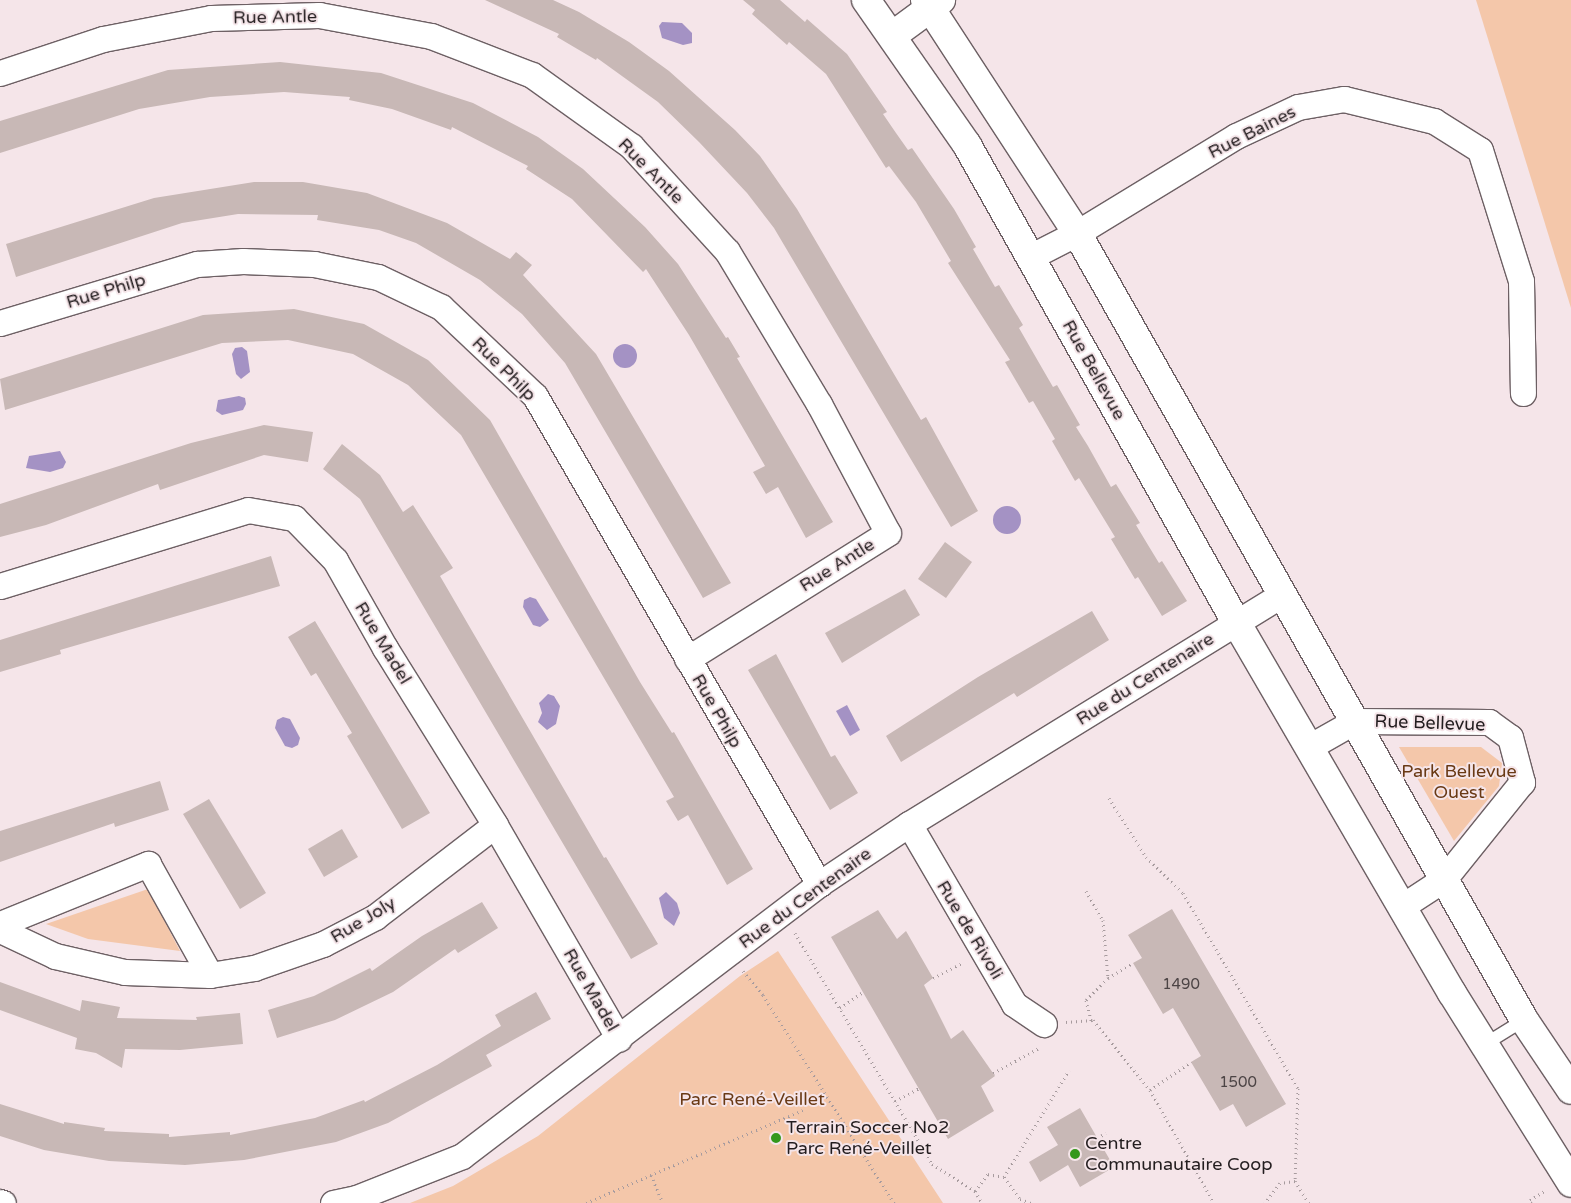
<!DOCTYPE html>
<html>
<head>
<meta charset="utf-8">
<style>
	body { margin:0 }
	#map { position:relative; width:1571px; height:1203px; overflow:hidden; background:#f5e5e9; font-family:"Varela Round",sans-serif }
	div>[style] { position:absolute }
	[style*='--x'] { left:calc(var(--x)*1px); top:calc(var(--y)*1px); width:calc(var(--w)*1px); rotate:calc(var(--a)*1deg) }
	.green>* { inset:0; background:#f4c7aa }
	.water>* { inset:0; background:#a492c4 }
	.round { border-radius:50% }
	.building>* { inset:0; background:#c8b8b6 }
	.path>* { height:3px; margin-top:-1.5px; transform-origin:0; background:repeating-linear-gradient(90deg,#a79b9e 0 1px,transparent 0 5px) }
	.roads { filter:drop-shadow(1px 0 #6d6064) drop-shadow(-1px 0 #6d6064) drop-shadow(0 1px #6d6064) drop-shadow(0 -1px #6d6064) }
	.service>* { height:12px; margin:-6px; padding:0 6px; transform-origin:6px; border-radius:6px; background:#fff }
	.minor>* { height:25px; margin:-12.5px; padding:0 12.5px; transform-origin:12.5px; border-radius:12.5px; background:#fff }
	.tertiary>* { height:28px; margin:-14px; padding:0 14px; transform-origin:14px; border-radius:14px; background:#fff }
	.dots>* { width:14px; height:14px; translate:-50% -50%; box-sizing:border-box; border:2px solid #f5e5e9; border-radius:50% }
	span { translate:-50% -50%; white-space:nowrap; text-align:center; line-height:1.15; -webkit-text-stroke:4px #f5e5e9; paint-order:stroke }
	.number-label { font-size:15px; color:#4c4445 }
	.number-label span { -webkit-text-stroke-width:0 }
	.street-label { font-size:18px; color:#231d1f }
	.park-label { font-size:18px; color:#693914 }
	.poi-label { font-size:18px; color:#231d1f }
	.left { translate:0 -50%; text-align:left }
</style>
</head>
<body>
<div id="map">
	<div class="green">
		<i style="clip-path:polygon(1476px 0,1571px 0,1571px 308px)"></i>
		<i style="clip-path:polygon(1399px 747px,1481px 747px,1502px 763px,1499px 786px,1454px 841px)"></i>
		<i style="clip-path:polygon(148px 889px,180px 951px,88px 939px,46px 924px)"></i>
		<i style="clip-path:polygon(778px 951px,943px 1203px,410px 1203px,453px 1186px,538px 1136px,740px 976px)"></i>
	</div>
	<div class="water">
		<i style="clip-path:polygon(662px 22px,682px 23px,692px 33px,692px 43px,683px 45px,662px 38px,659px 26px)"></i>
		<i class="round" style="left:613px;top:344px;width:24px;height:24px"></i>
		<i style="clip-path:polygon(242px 347px,247px 351px,250px 372px,241px 379px,236px 374px,232px 354px,235px 348px)"></i>
		<i style="clip-path:polygon(239px 396px,245px 398px,246px 404px,243px 410px,222px 415px,216px 411px,218px 400px)"></i>
		<i style="clip-path:polygon(60px 451px,66px 462px,63px 468px,50px 472px,26px 468px,29px 456px)"></i>
		<i class="round" style="left:993px;top:506px;width:28px;height:28px"></i>
		<i style="clip-path:polygon(530px 597px,536px 599px,549px 620px,540px 627px,533px 625px,523px 607px,524px 600px)"></i>
		<i style="clip-path:polygon(548px 694px,554px 696px,560px 706px,556px 724px,547px 730px,538px 722px,542px 713px,539px 703px)"></i>
		<i style="clip-path:polygon(847px 705px,860px 730px,850px 736px,836px 711px)"></i>
		<i style="clip-path:polygon(283px 717px,290px 719px,300px 738px,298px 745px,292px 748px,285px 746px,275px 728px,277px 720px)"></i>
		<i style="clip-path:polygon(666px 892px,677px 903px,680px 913px,674px 926px,664px 918px,659px 898px)"></i>
	</div>
	<div class="building">
		<i style="clip-path:polygon(485px 0,553px 0,579px 12px,629px 42px,669px 71px,735px 130px,760px 156px,797px 209px,921px 420px,926px 417px,978px 511px,951px 527px,774px 228px,747px 193px,699px 142px,658px 102px,597px 58px,596px 60px,557px 37px,559px 34px)"></i>
		<i style="clip-path:polygon(743px 0,780px 0,805px 22px,807px 19px,847px 54px,887px 112px,883px 114px,896px 133px,908px 150px,912px 148px,954px 209px,976px 247px,973px 249px,995px 287px,999px 285px,1023px 325px,1019px 328px,1042px 368px,1053px 387px,1057px 385px,1080px 425px,1076px 427px,1088px 446px,1111px 487px,1116px 484px,1140px 523px,1136px 525px,1148px 545px,1159px 563px,1162px 561px,1187px 601px,1162px 616px,1138px 577px,1135px 579px,1111px 539px,1115px 537px,1079px 478px,1075px 481px,1052px 441px,1055px 439px,1033px 401px,1029px 403px,1005px 362px,1010px 360px,948px 263px,951px 261px,916px 202px,889px 166px,886px 168px,826px 74px,789px 42px,787px 45px,752px 14px,755px 10px)"></i>
		<i style="clip-path:polygon(280px 62px,381px 73px,473px 103px,538px 137px,583px 169px,645px 227px,678px 264px,726px 338px,728px 337px,740px 357px,737px 358px,833px 522px,806px 538px,778px 487px,766px 494px,753px 472px,765px 466px,689px 335px,646px 269px,643px 272px,572px 199px,526px 169px,528px 166px,452px 127px,451px 130px,392px 109px,349px 100px,350px 97px,284px 92px,210px 97px,139px 109px,0 153px,0 121px,168px 70px)"></i>
		<i style="clip-path:polygon(254px 182px,303px 182px,367px 193px,447px 223px,510px 259px,516px 252px,532px 265px,523px 275px,596px 354px,731px 583px,703px 598px,565px 363px,522px 314px,480px 280px,416px 243px,379px 230px,317px 220px,318px 215px,238px 214px,182px 223px,16px 277px,6px 244px,154px 198px)"></i>
		<i style="clip-path:polygon(294px 309px,364px 324px,428px 360px,490px 420px,640px 682px,672px 733px,674px 732px,753px 869px,727px 885px,688px 815px,678px 821px,666px 801px,674px 797px,461px 435px,408px 385px,353px 354px,288px 340px,222px 343px,5px 410px,0 379px,203px 315px)"></i>
		<i style="clip-path:polygon(264px 425px,313px 432px,308px 462px,264px 455px,160px 490px,158px 484px,46px 525px,0 537px,0 504px,191px 443px)"></i>
		<i style="clip-path:polygon(342px 444px,380px 475px,403px 512px,413px 505px,439px 546px,453px 568px,440px 576px,604px 858px,606px 857px,658px 944px,631px 959px,360px 499px,323px 469px)"></i>
		<i style="clip-path:polygon(945px 542px,972px 562px,946px 598px,918px 579px)"></i>
		<i style="clip-path:polygon(271px 556px,280px 586px,60px 650px,61px 654px,0 672px,0 640px)"></i>
		<i style="clip-path:polygon(905px 589px,920px 615px,842px 663px,825px 633px)"></i>
		<i style="clip-path:polygon(1092px 611px,1109px 640px,1017px 697px,1014px 693px,901px 762px,886px 736px,978px 677px)"></i>
		<i style="clip-path:polygon(315px 621px,430px 813px,402px 829px,347px 736px,352px 733px,316px 673px,311px 676px,288px 637px)"></i>
		<i style="clip-path:polygon(776px 654px,831px 757px,835px 755px,858px 793px,830px 810px,748px 670px)"></i>
		<i style="clip-path:polygon(160px 781px,169px 810px,115px 827px,114px 823px,0 862px,0 831px)"></i>
		<i style="clip-path:polygon(209px 799px,266px 893px,240px 909px,183px 814px)"></i>
		<i style="clip-path:polygon(342px 829px,358px 857px,324px 877px,308px 849px)"></i>
		<i style="clip-path:polygon(482px 902px,498px 928px,458px 953px,455px 949px,393px 992px,335px 1020px,277px 1038px,268px 1010px,314px 996px,370px 968px,372px 971px,422px 936px)"></i>
		<i style="clip-path:polygon(1172px 909px,1286px 1104px,1246px 1127px,1233px 1104px,1220px 1111px,1191px 1062px,1201px 1056px,1173px 1008px,1163px 1014px,1133px 963px,1142px 958px,1128px 935px)"></i>
		<i style="clip-path:polygon(878px 910px,897px 939px,906px 931px,933px 978px,924px 985px,951px 1039px,963px 1030px,995px 1076px,981px 1086px,994px 1111px,948px 1139px,831px 937px)"></i>
		<i style="clip-path:polygon(0 982px,80px 1011px,82px 1000px,120px 1007px,117px 1018px,197px 1020px,196px 1017px,240px 1013px,243px 1044px,180px 1050px,125px 1049px,122px 1068px,96px 1053px,75px 1049px,77px 1038px,0 1010px)"></i>
		<i style="clip-path:polygon(536px 992px,551px 1019px,486px 1055px,492px 1066px,388px 1123px,336px 1142px,244px 1160px,185px 1165px,109px 1161px,44px 1150px,0 1136px,0 1104px,64px 1124px,64px 1122px,105px 1128px,104px 1131px,169px 1134px,169px 1137px,230px 1132px,230px 1135px,315px 1118px,364px 1100px,365px 1102px,437px 1065px,501px 1026px,495px 1015px)"></i>
		<i style="clip-path:polygon(1080px 1108px,1114px 1167px,1080px 1187px,1068px 1165px,1040px 1182px,1029px 1162px,1058px 1145px,1047px 1127px)"></i>
	</div>
	<div class="path">
		<i style="--x:1109;--y:798;--w:70;--a:57.9"></i>
		<i style="--x:1146;--y:857;--w:52;--a:44.2"></i>
		<i style="--x:1183;--y:893;--w:226;--a:59.5"></i>
		<i style="--x:1298;--y:1088;--w:93;--a:91.8"></i>
		<i style="--x:1295;--y:1181;--w:15;--a:172"></i>
		<i style="--x:1280;--y:1183;--w:25;--a:127"></i>
		<i style="--x:1086;--y:891;--w:34;--a:60"></i>
		<i style="--x:1103;--y:920;--w:58;--a:85.1"></i>
		<i style="--x:1108;--y:978;--w:31;--a:135"></i>
		<i style="--x:1086;--y:1000;--w:21;--a:76"></i>
		<i style="--x:795;--y:933;--w:269;--a:59.3"></i>
		<i style="--x:932;--y:1164;--w:51;--a:32.1"></i>
		<i style="--x:975;--y:1191;--w:21;--a:-53"></i>
		<i style="--x:988;--y:1174;--w:16;--a:11"></i>
		<i style="--x:1004;--y:1177;--w:125;--a:-58.7"></i>
		<i style="--x:743;--y:971;--w:31;--a:50"></i>
		<i style="--x:763;--y:995;--w:246;--a:57.8"></i>
		<i style="--x:933;--y:978;--w:33;--a:-27"></i>
		<i style="--x:1108;--y:978;--w:29;--a:-31"></i>
		<i style="--x:840;--y:1008;--w:28;--a:-35"></i>
		<i style="--x:1066;--y:1022;--w:27;--a:-4"></i>
		<i style="--x:1093;--y:1020;--w:90;--a:50.8"></i>
		<i style="--x:1150;--y:1090;--w:130;--a:60.5"></i>
		<i style="--x:993;--y:1073;--w:52;--a:-28.5"></i>
		<i style="--x:1150;--y:1090;--w:50;--a:-34.3"></i>
		<i style="--x:895;--y:1101;--w:27;--a:-28"></i>
		<i style="--x:1097;--y:1138;--w:10;--a:-29"></i>
		<i style="--x:651;--y:1175;--w:30;--a:67"></i>
		<i style="--x:1004;--y:1177;--w:27;--a:54"></i>
		<i style="--x:1020;--y:1199;--w:12;--a:20"></i>
		<i style="--x:1295;--y:1181;--w:26;--a:58"></i>
		<i style="--x:975;--y:1191;--w:14;--a:60"></i>
		<i style="--x:586;--y:1203;--w:236;--a:-23.2"></i>
		<i style="--x:1531;--y:1203;--w:3;--a:-108"></i>
		<i style="--x:1530;--y:1200;--w:19;--a:-32"></i>
	</div>
	<div class="roads">
		<div class="service">
			<i style="--x:1482;--y:1046;--w:49;--a:-31.8"></i>
		</div>
		<div class="minor">
			<i style="--x:0;--y:73;--w:108;--a:-18.3"></i>
			<i style="--x:103;--y:39;--w:110;--a:-11"></i>
			<i style="--x:211;--y:18;--w:108;--a:-1.6"></i>
			<i style="--x:319;--y:15;--w:114;--a:10.6"></i>
			<i style="--x:431;--y:36;--w:108;--a:21.1"></i>
			<i style="--x:532;--y:75;--w:122;--a:35.6"></i>
			<i style="--x:631;--y:146;--w:142;--a:47.6"></i>
			<i style="--x:727;--y:251;--w:179;--a:59"></i>
			<i style="--x:819;--y:404;--w:146;--a:61.9"></i>
			<i style="--x:888;--y:533;--w:237;--a:147.9"></i>
			<i style="--x:1030;--y:257;--w:53;--a:-27.1"></i>
			<i style="--x:1077;--y:233;--w:186;--a:-31.4"></i>
			<i style="--x:1236;--y:136;--w:68;--a:-25.1"></i>
			<i style="--x:1298;--y:107;--w:47;--a:-9.9"></i>
			<i style="--x:1344;--y:99;--w:93;--a:13.7"></i>
			<i style="--x:1434;--y:121;--w:54;--a:32.2"></i>
			<i style="--x:1480;--y:150;--w:137;--a:72.6"></i>
			<i style="--x:1521;--y:281;--w:112;--a:89"></i>
			<i style="--x:0;--y:323;--w:206;--a:-16.7"></i>
			<i style="--x:197;--y:264;--w:46;--a:-3.7"></i>
			<i style="--x:243;--y:261;--w:71;--a:2.4"></i>
			<i style="--x:314;--y:264;--w:65;--a:11.5"></i>
			<i style="--x:378;--y:277;--w:70;--a:25.5"></i>
			<i style="--x:441;--y:307;--w:129;--a:43.4"></i>
			<i style="--x:535;--y:396;--w:565;--a:59.8"></i>
			<i style="--x:0;--y:586;--w:259;--a:-17"></i>
			<i style="--x:248;--y:510;--w:47;--a:9.9"></i>
			<i style="--x:294;--y:518;--w:59;--a:45.7"></i>
			<i style="--x:335;--y:560;--w:101;--a:60.4"></i>
			<i style="--x:385;--y:648;--w:208;--a:58.1"></i>
			<i style="--x:495;--y:825;--w:247;--a:59.9"></i>
			<i style="--x:1309;--y:747;--w:53;--a:-29.5"></i>
			<i style="--x:1355;--y:721;--w:134;--a:0.4"></i>
			<i style="--x:1489;--y:722;--w:26;--a:36"></i>
			<i style="--x:1510;--y:737;--w:47;--a:75.1"></i>
			<i style="--x:1522;--y:782;--w:124;--a:128.8"></i>
			<i style="--x:1444;--y:879;--w:51;--a:146.9"></i>
			<i style="--x:909;--y:824;--w:208;--a:59.7"></i>
			<i style="--x:1014;--y:1004;--w:36;--a:34"></i>
			<i style="--x:0;--y:924;--w:160;--a:-22.1"></i>
			<i style="--x:148;--y:864;--w:127;--a:60.8"></i>
			<i style="--x:0;--y:930;--w:61;--a:25.3"></i>
			<i style="--x:55;--y:956;--w:72;--a:12.9"></i>
			<i style="--x:125;--y:972;--w:85;--a:2"></i>
			<i style="--x:210;--y:975;--w:45;--a:-9"></i>
			<i style="--x:254;--y:968;--w:73;--a:-19.2"></i>
			<i style="--x:323;--y:944;--w:59;--a:-27.4"></i>
			<i style="--x:375;--y:917;--w:151;--a:-37.5"></i>
			<i style="--x:0;--y:1202;--w:3;--a:18"></i>
			<i style="--x:333;--y:1203;--w:24;--a:-12"></i>
			<i style="--x:356;--y:1198;--w:114;--a:-21.6"></i>
			<i style="--x:462;--y:1156;--w:449;--a:-37.3"></i>
			<i style="--x:819;--y:884;--w:108;--a:-33.7"></i>
			<i style="--x:909;--y:824;--w:439;--a:-31.6"></i>
		</div>
		<div class="tertiary">
			<i style="--x:866;--y:0;--w:177;--a:55.1"></i>
			<i style="--x:967;--y:145;--w:548;--a:60.58"></i>
			<i style="--x:1236;--y:622;--w:429;--a:59.8"></i>
			<i style="--x:1452;--y:993;--w:224;--a:57.9"></i>
			<i style="--x:925;--y:0;--w:278;--a:56.9"></i>
			<i style="--x:1077;--y:233;--w:905;--a:60.4"></i>
			<i style="--x:1524;--y:1020;--w:84;--a:56.1"></i>
			<i style="--x:892;--y:36;--w:61;--a:-36.3"></i>
		</div>
	</div>
	<div class="dots">
		<i style="left:776px;top:1138px;background:#34981c"></i>
		<i style="left:1075px;top:1154px;background:#34981c"></i>
	</div>
	<div class="number-label">
		<span style="left:1181px;top:985px">1490</span>
		<span style="left:1238px;top:1083px">1500</span>
	</div>
	<div class="street-label">
		<span style="left:275px;top:17px;rotate:-1deg">Rue Antle</span>
		<span style="left:1252px;top:132px;rotate:-27deg">Rue Baines</span>
		<span style="left:651px;top:171px;rotate:45deg">Rue Antle</span>
		<span style="left:106px;top:291px;rotate:-17deg">Rue Philp</span>
		<span style="left:504px;top:369px;rotate:45deg">Rue Philp</span>
		<span style="left:1094px;top:370px;rotate:61deg">Rue Bellevue</span>
		<span style="left:837px;top:565px;rotate:-32deg">Rue Antle</span>
		<span style="left:383px;top:643px;rotate:59deg">Rue Madel</span>
		<span style="left:1145px;top:679px;rotate:-32deg">Rue du Centenaire</span>
		<span style="left:717px;top:711px;rotate:60deg">Rue Philp</span>
		<span style="left:1430px;top:723px;rotate:2deg">Rue Bellevue</span>
		<span style="left:805px;top:898px;rotate:-36deg">Rue du Centenaire</span>
		<span style="left:363px;top:920px;rotate:-31deg">Rue Joly</span>
		<span style="left:970px;top:930px;rotate:59deg">Rue de Rivoli</span>
		<span style="left:591px;top:990px;rotate:60deg">Rue Madel</span>
	</div>
	<div class="park-label">
		<span style="left:1459px;top:782px">Park Bellevue<br>Ouest</span>
		<span style="left:752px;top:1099px">Parc René-Veillet</span>
	</div>
	<div class="poi-label">
		<span class="left" style="left:786px;top:1138px">Terrain Soccer No2<br>Parc René-Veillet</span>
		<span class="left" style="left:1085px;top:1154px">Centre<br>Communautaire Coop</span>
	</div>
</div>
</body>
</html>
